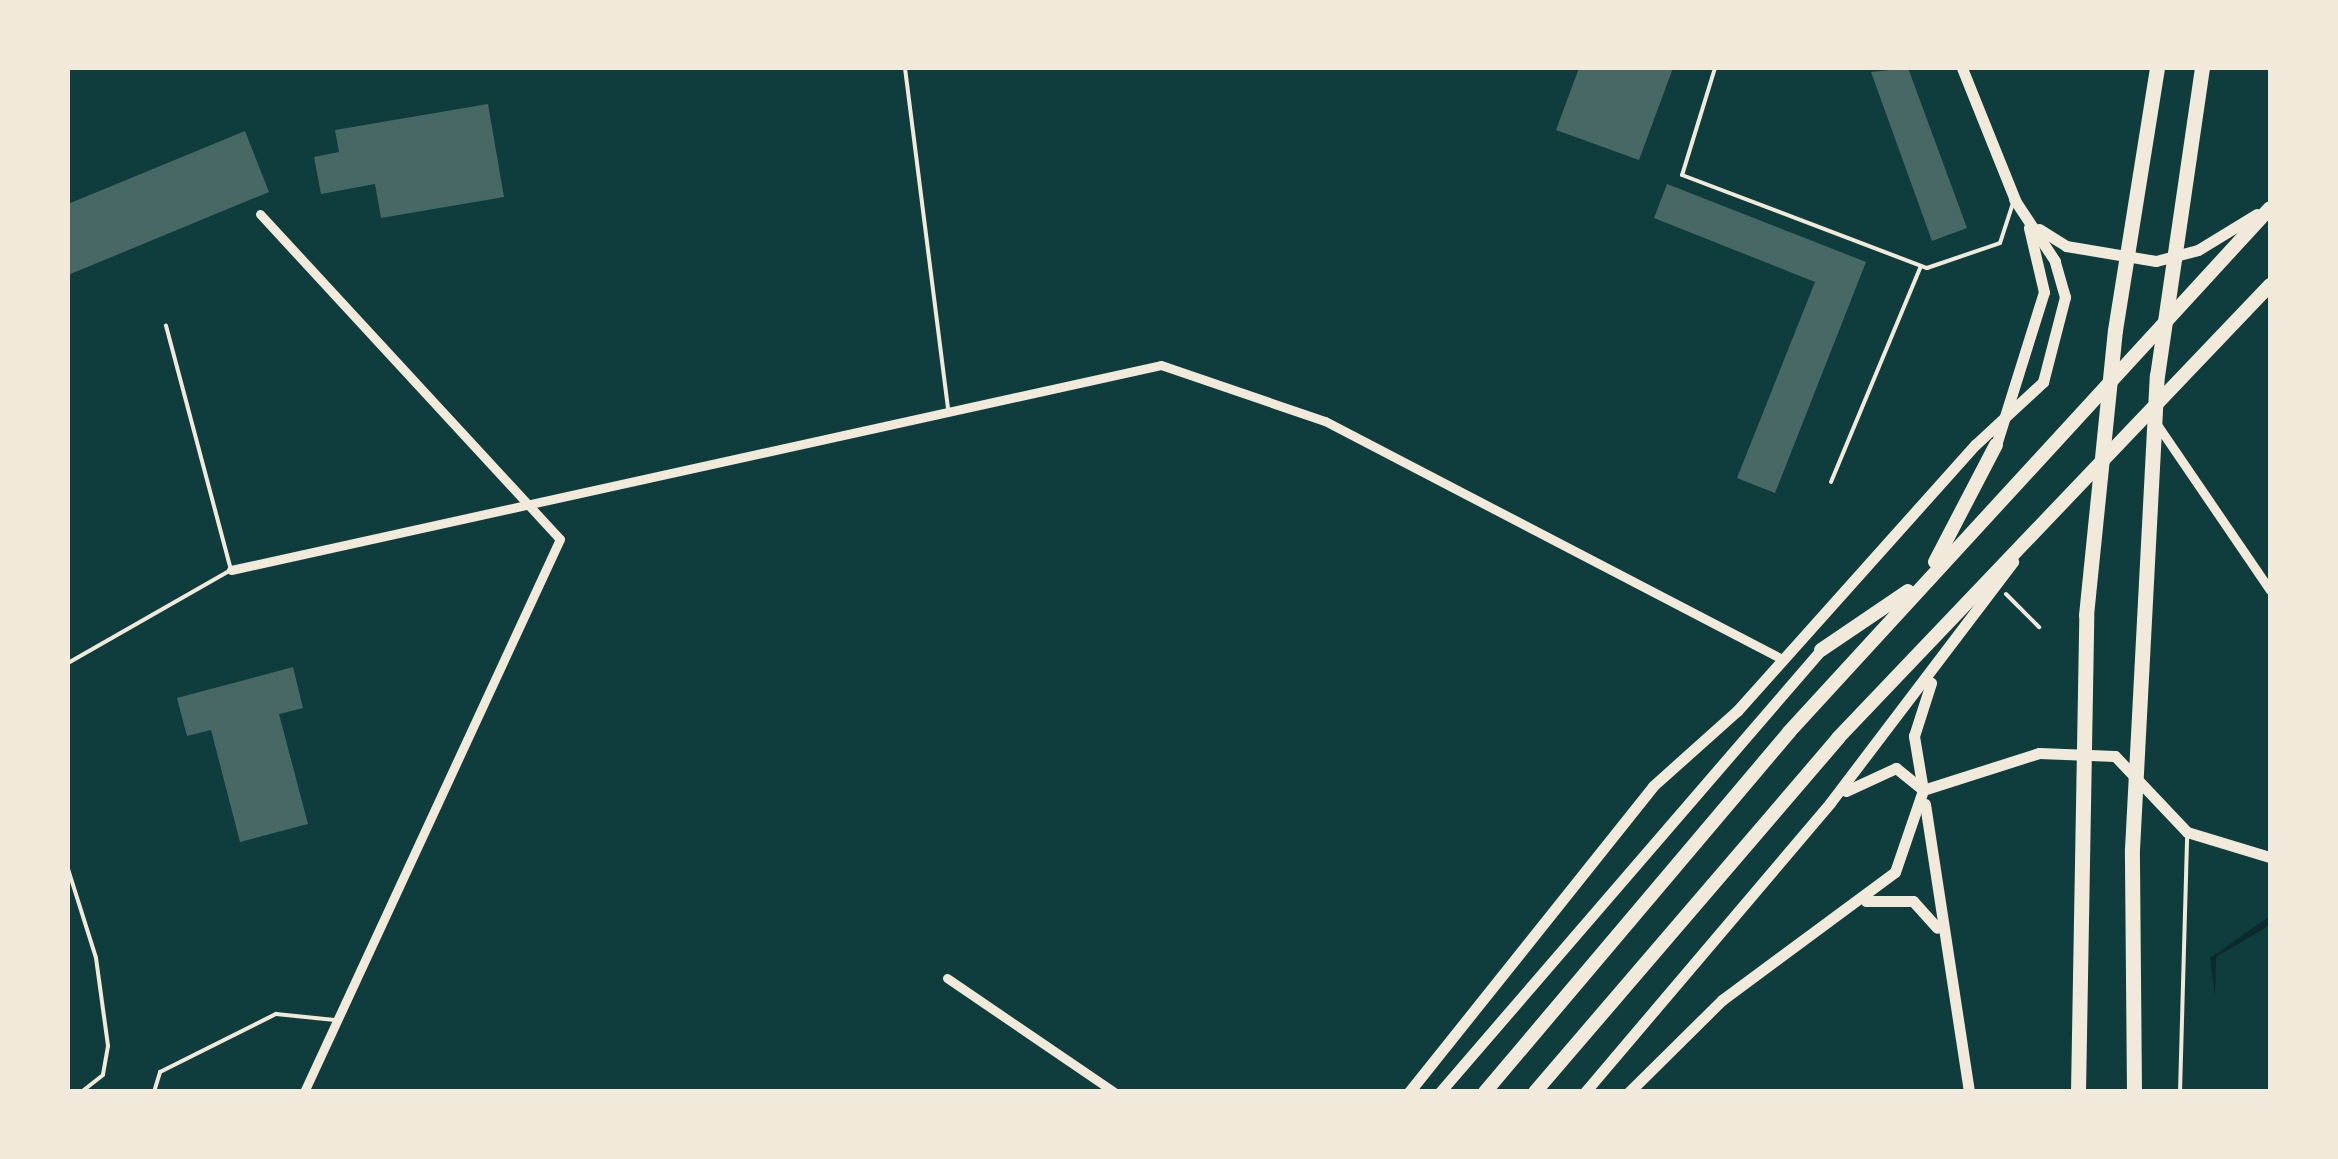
<!DOCTYPE html>
<html>
<head>
<meta charset="utf-8">
<style>
	body { margin:0 }
	#map { position:relative; width:2338px; height:1159px; overflow:hidden; background:#0f3d3e; font-family:Mulish,sans-serif }
	div>[style] { position:absolute }
	[style*='--x'] { left:calc(var(--x)*1px); top:calc(var(--y)*1px); width:calc(var(--w)*1px); rotate:calc(var(--a)*1deg) }
	.water>* { inset:0; background:#0a2a2b }
	.building>* { inset:0; background:#486865 }
	.path>* { height:4px; margin:-2px; padding:0 2px; transform-origin:2px; border-radius:2px; background:#f1e9da }
	.service>* { height:4px; margin:-2px; padding:0 2px; transform-origin:2px; border-radius:2px; background:#f1e9da }
	.minor>* { height:9px; margin:-4.5px; padding:0 4.5px; transform-origin:4.5px; border-radius:4.5px; background:#f1e9da }
	.secondary>* { height:11px; margin:-5.5px; padding:0 5.5px; transform-origin:5.5px; border-radius:5.5px; background:#f1e9da }
	.trunk>* { height:14px; margin:-7px; padding:0 7px; transform-origin:7px; border-radius:7px; background:#f1e9da }
	.motorway>* { height:15px; margin:-7.5px; padding:0 7.5px; transform-origin:7.5px; border-radius:7.5px; background:#f1e9da }
	span { translate:-50% -50%; white-space:nowrap; text-align:center; line-height:1.15; -webkit-text-stroke:8px #f1e9da; paint-order:stroke }
	.frame { position:absolute; inset:0; border:70px solid #f1e9da; pointer-events:none }
</style>
</head>
<body>
<div id="map">
	<div class="water">
		<i style="clip-path:polygon(2270px 916px,2270px 925px,2216px 957px,2215px 996px,2210px 958px)"></i>
	</div>
	<div class="building">
		<i style="clip-path:polygon(1579px 68px,1673px 68px,1639px 160px,1556px 130px)"></i>
		<i style="clip-path:polygon(1908px 68px,1967px 228px,1932px 241px,1871px 72px)"></i>
		<i style="clip-path:polygon(488px 104px,504px 197px,381px 218px,375px 184px,321px 194px,314px 157px,339px 152px,335px 130px)"></i>
		<i style="clip-path:polygon(245px 131px,269px 192px,68px 275px,68px 204px)"></i>
		<i style="clip-path:polygon(1667px 184px,1866px 262px,1775px 493px,1737px 478px,1815px 282px,1654px 218px)"></i>
		<i style="clip-path:polygon(293px 667px,303px 708px,279px 714px,308px 824px,240px 842px,211px 730px,187px 736px,177px 698px)"></i>
	</div>
	<div class="path">
		<i style="--x:2006;--y:594;--w:47;--a:45"></i>
	</div>
	<div class="service">
		<i style="--x:905;--y:68;--w:344;--a:82.8"></i>
		<i style="--x:1715;--y:68;--w:112;--a:107.1"></i>
		<i style="--x:1682;--y:175;--w:262;--a:20.8"></i>
		<i style="--x:1927;--y:268;--w:77;--a:-18.9"></i>
		<i style="--x:2000;--y:243;--w:42;--a:-72"></i>
		<i style="--x:1831;--y:482;--w:234;--a:-67.4"></i>
		<i style="--x:68;--y:663;--w:188;--a:-29.7"></i>
		<i style="--x:231;--y:570;--w:253;--a:-104.9"></i>
		<i style="--x:68;--y:869;--w:93;--a:72.5"></i>
		<i style="--x:96;--y:958;--w:89;--a:82.2"></i>
		<i style="--x:108;--y:1046;--w:29;--a:100"></i>
		<i style="--x:103;--y:1075;--w:28;--a:142"></i>
		<i style="--x:154;--y:1092;--w:21;--a:-73"></i>
		<i style="--x:160;--y:1072;--w:130;--a:-26.6"></i>
		<i style="--x:276;--y:1014;--w:59;--a:5.8"></i>
		<i style="--x:2180;--y:1092;--w:255;--a:-88.4"></i>
	</div>
	<div class="minor">
		<i style="--x:260;--y:214;--w:442;--a:47.3"></i>
		<i style="--x:560;--y:539;--w:609;--a:114.84"></i>
		<i style="--x:2156;--y:423;--w:202;--a:55.7"></i>
		<i style="--x:231;--y:570;--w:952;--a:-12.43"></i>
		<i style="--x:1161;--y:365;--w:173;--a:18.9"></i>
		<i style="--x:1325;--y:421;--w:515;--a:27.51"></i>
		<i style="--x:947;--y:978;--w:202;--a:34.3"></i>
	</div>
	<div class="secondary">
		<i style="--x:1962;--y:68;--w:144;--a:68.1"></i>
		<i style="--x:2039;--y:229;--w:32;--a:32"></i>
		<i style="--x:2066;--y:246;--w:91;--a:9.5"></i>
		<i style="--x:2156;--y:261;--w:43;--a:-14.7"></i>
		<i style="--x:2198;--y:250;--w:69;--a:-31.4"></i>
		<i style="--x:1996;--y:445;--w:160;--a:-72.6"></i>
		<i style="--x:2044;--y:292;--w:66;--a:-103.2"></i>
		<i style="--x:1923;--y:790;--w:122;--a:-17.7"></i>
		<i style="--x:2039;--y:753;--w:76;--a:2.3"></i>
		<i style="--x:2115;--y:756;--w:105;--a:46.5"></i>
		<i style="--x:2187;--y:832;--w:87;--a:16.8"></i>
		<i style="--x:1846;--y:791;--w:55;--a:-24.7"></i>
		<i style="--x:1896;--y:768;--w:35;--a:39"></i>
		<i style="--x:1925;--y:804;--w:291;--a:81.3"></i>
		<i style="--x:1866;--y:901;--w:47;--a:0"></i>
		<i style="--x:1913;--y:901;--w:36;--a:48"></i>
		<i style="--x:1409;--y:1092;--w:391;--a:-51.4"></i>
		<i style="--x:1653;--y:786;--w:113;--a:-41.8"></i>
		<i style="--x:1737;--y:711;--w:357;--a:-48.2"></i>
		<i style="--x:1975;--y:445;--w:93;--a:-42.8"></i>
		<i style="--x:2043;--y:382;--w:88;--a:-75.5"></i>
		<i style="--x:2065;--y:297;--w:37;--a:-106"></i>
		<i style="--x:2055;--y:261;--w:74;--a:-123.5"></i>
		<i style="--x:1440;--y:1092;--w:584;--a:-49.24"></i>
		<i style="--x:1585;--y:1092;--w:379;--a:-49.7"></i>
		<i style="--x:1830;--y:803;--w:303;--a:-52.8"></i>
		<i style="--x:1629;--y:1092;--w:131;--a:-44.7"></i>
		<i style="--x:1722;--y:1000;--w:215;--a:-36.5"></i>
		<i style="--x:1895;--y:872;--w:87;--a:-71.1"></i>
		<i style="--x:1923;--y:790;--w:55;--a:-99.5"></i>
		<i style="--x:1914;--y:736;--w:56;--a:-72.2"></i>
	</div>
	<div class="trunk">
		<i style="--x:1935;--y:562;--w:132;--a:-62.5"></i>
		<i style="--x:1821;--y:650;--w:105;--a:-34.1"></i>
		<i style="--x:1485;--y:1092;--w:471;--a:-49.8"></i>
		<i style="--x:1789;--y:732;--w:711;--a:-47.45"></i>
		<i style="--x:1535;--y:1092;--w:466;--a:-49.4"></i>
		<i style="--x:1838;--y:738;--w:626;--a:-46.36"></i>
	</div>
	<div class="motorway">
		<i style="--x:2078;--y:1092;--w:477;--a:-89"></i>
		<i style="--x:2086;--y:615;--w:286;--a:-84.2"></i>
		<i style="--x:2115;--y:330;--w:265;--a:-80.9"></i>
		<i style="--x:2134;--y:1092;--w:243;--a:-90.5"></i>
		<i style="--x:2132;--y:849;--w:474;--a:-87"></i>
		<i style="--x:2157;--y:376;--w:311;--a:-81.7"></i>
	</div>
	<div class="frame"></div>
</div>
</body>
</html>
